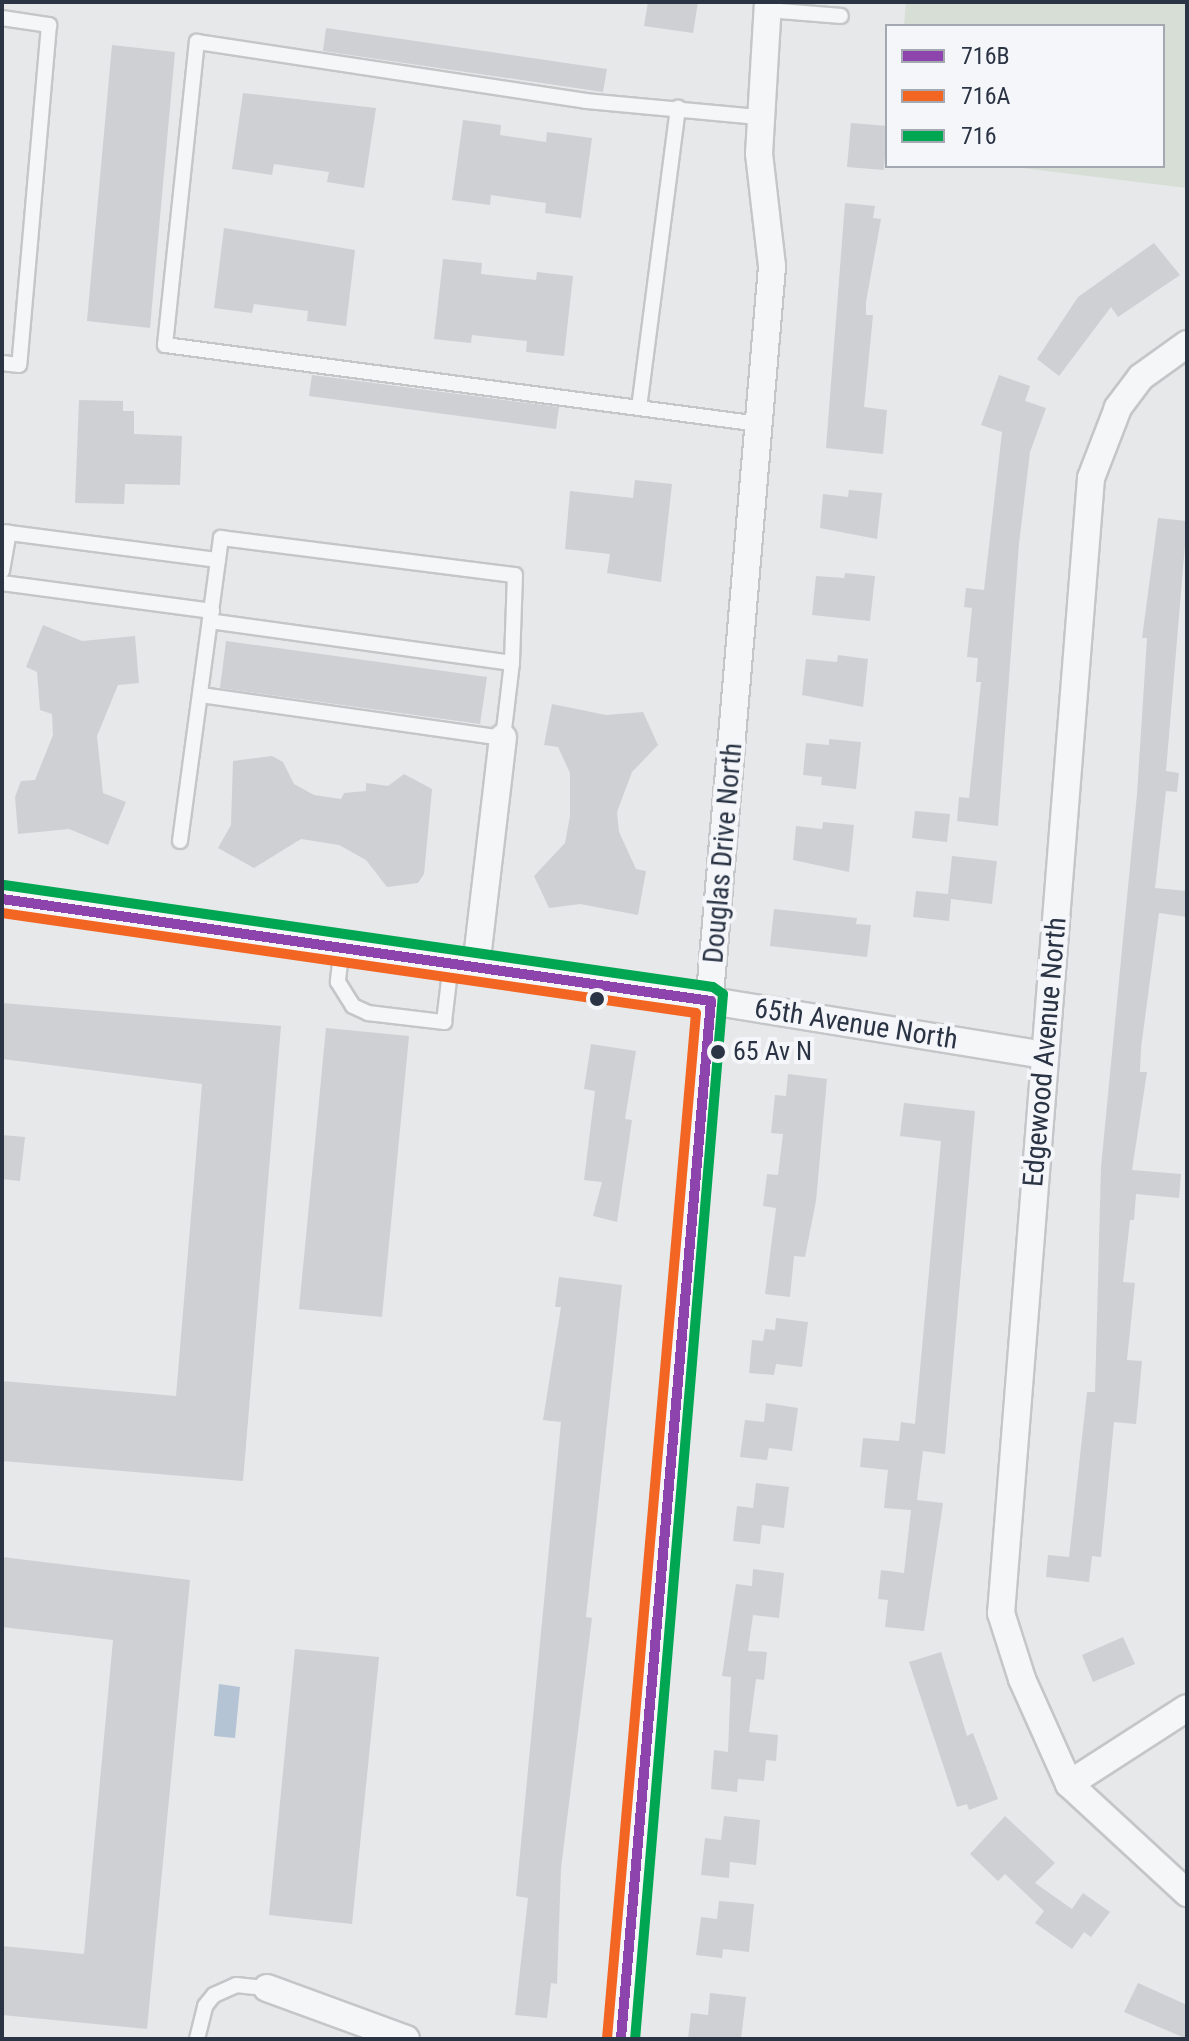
<!DOCTYPE html>
<html>
<head>
<meta charset="utf-8">
<style>
	body { margin:0 }
	#map { position:relative; width:1189px; height:2041px; overflow:hidden; background:#e6e8ea; font-family:"Roboto Condensed",sans-serif }
	div>[style] { position:absolute }
	[style*='--x'] { left:calc(var(--x)*1px); top:calc(var(--y)*1px); width:calc(var(--w)*1px); rotate:calc(var(--a)*1deg) }
	.green>* { inset:0; background:#d6ded6 }
	.water>* { inset:0; background:#b4c4d5 }
	.building>* { inset:0; background:#ced0d3 }
	.roads { filter:drop-shadow(2px 0 #c4c6c8) drop-shadow(-2px 0 #c4c6c8) drop-shadow(0 2px #c4c6c8) drop-shadow(0 -2px #c4c6c8) }
	.lane>* { height:14px; margin:-7px; padding:0 7px; transform-origin:7px; border-radius:7px; background:#f5f6f7 }
	.street>* { height:26px; margin:-13px; padding:0 13px; transform-origin:13px; border-radius:13px; background:#f5f6f7 }
	.bus-1>* { height:10px; margin:-5px; padding:0 5px; transform-origin:5px; border-radius:5px; background:#8e44ad }
	.bus-2>* { height:10px; margin:-5px; padding:0 5px; transform-origin:5px; border-radius:5px; background:#f26522 }
	.bus-3>* { height:10px; margin:-5px; padding:0 5px; transform-origin:5px; border-radius:5px; background:#00a651 }
	.dots>* { width:22px; height:22px; translate:-50% -50%; box-sizing:border-box; border:4px solid #f4f6f9; border-radius:50% }
	span { translate:-50% -50%; white-space:nowrap; text-align:center; line-height:1.15; -webkit-text-stroke:8px #f4f6f9; paint-order:stroke }
	.bus-label { font-size:26px; color:#2b3445 }
	.left { translate:0 -50%; text-align:left }
	.street-label { font-size:28px; color:#2b3445 }
	.frame { position:absolute; inset:0; border:4px solid #2b3445; pointer-events:none }
	.legend { position:absolute; left:885px; top:24px; width:280px; height:144px; box-sizing:border-box; background:#f4f6f9; border:2px solid #a4a8b1; margin:0; padding:10px 14px; list-style:none; font-size:24px; color:#2b3445 }
	.legend li { display:flex; align-items:center; gap:16px; height:40px }
	.legend b { width:40px; border:2px solid #a4a8b1 }
</style>
</head>
<body>
<div id="map">
	<div class="green">
		<i style="clip-path:polygon(906px 2px,1187px 2px,1187px 188px,1006px 166px,1163px 166px,1163px 26px,904px 26px)"></i>
	</div>
	<div class="water">
		<i style="clip-path:polygon(219px 1684px,240px 1687px,235px 1738px,214px 1736px)"></i>
	</div>
	<div class="building">
		<i style="clip-path:polygon(648px 2px,698px 2px,693px 33px,644px 26px)"></i>
		<i style="clip-path:polygon(326px 28px,607px 69px,603px 92px,323px 51px)"></i>
		<i style="clip-path:polygon(112px 45px,175px 52px,150px 328px,87px 321px)"></i>
		<i style="clip-path:polygon(243px 93px,376px 108px,364px 188px,327px 182px,329px 172px,274px 164px,272px 175px,232px 169px)"></i>
		<i style="clip-path:polygon(463px 120px,501px 125px,500px 135px,546px 142px,547px 132px,592px 138px,581px 218px,545px 213px,546px 203px,491px 195px,490px 205px,452px 200px)"></i>
		<i style="clip-path:polygon(851px 123px,887px 126px,884px 170px,847px 167px)"></i>
		<i style="clip-path:polygon(845px 203px,875px 206px,873px 218px,881px 219px,866px 302px,866px 315px,873px 315px,864px 407px,887px 410px,883px 454px,826px 448px)"></i>
		<i style="clip-path:polygon(224px 228px,355px 250px,346px 326px,307px 321px,308px 311px,254px 304px,252px 313px,214px 308px)"></i>
		<i style="clip-path:polygon(1154px 243px,1180px 275px,1118px 317px,1111px 307px,1059px 376px,1037px 359px,1078px 297px)"></i>
		<i style="clip-path:polygon(443px 259px,482px 263px,481px 274px,536px 280px,537px 272px,573px 276px,564px 356px,526px 352px,527px 341px,472px 335px,471px 343px,434px 339px)"></i>
		<i style="clip-path:polygon(312px 375px,559px 407px,556px 429px,309px 396px)"></i>
		<i style="clip-path:polygon(999px 375px,1030px 386px,1025px 401px,1046px 408px,1030px 452px,1019px 544px,998px 826px,957px 821px,959px 797px,969px 798px,981px 682px,976px 682px,978px 658px,967px 657px,972px 608px,964px 607px,966px 588px,984px 590px,1002px 432px,981px 425px)"></i>
		<i style="clip-path:polygon(79px 400px,123px 401px,123px 411px,134px 411px,134px 434px,182px 436px,180px 485px,125px 484px,124px 504px,75px 503px)"></i>
		<i style="clip-path:polygon(635px 480px,672px 484px,661px 582px,607px 573px,610px 554px,565px 549px,570px 491px,633px 498px)"></i>
		<i style="clip-path:polygon(849px 490px,882px 493px,877px 539px,820px 528px,823px 494px,848px 497px)"></i>
		<i style="clip-path:polygon(1158px 518px,1187px 521px,1166px 771px,1179px 773px,1177px 792px,1166px 791px,1155px 888px,1187px 891px,1187px 917px,1159px 913px,1141px 1048px,1140px 1072px,1147px 1072px,1132px 1170px,1181px 1174px,1179px 1198px,1136px 1194px,1134px 1220px,1130px 1220px,1123px 1282px,1135px 1283px,1127px 1360px,1142px 1361px,1136px 1424px,1114px 1422px,1101px 1557px,1092px 1556px,1089px 1582px,1046px 1577px,1048px 1555px,1069px 1557px,1087px 1392px,1095px 1392px,1101px 1167px,1137px 794px,1147px 638px,1142px 638px)"></i>
		<i style="clip-path:polygon(845px 573px,875px 576px,870px 621px,812px 615px,816px 576px,844px 578px)"></i>
		<i style="clip-path:polygon(43px 625px,82px 641px,135px 636px,139px 683px,118px 685px,97px 736px,103px 793px,126px 802px,108px 845px,69px 829px,18px 834px,15px 797px,21px 781px,35px 780px,53px 735px,52px 714px,40px 710px,37px 672px,26px 667px)"></i>
		<i style="clip-path:polygon(226px 641px,487px 677px,480px 724px,220px 688px)"></i>
		<i style="clip-path:polygon(838px 655px,868px 659px,863px 707px,802px 695px,806px 659px,837px 662px)"></i>
		<i style="clip-path:polygon(552px 704px,606px 715px,643px 712px,658px 745px,632px 772px,617px 812px,619px 832px,636px 869px,646px 871px,638px 915px,580px 904px,549px 908px,534px 876px,565px 843px,570px 816px,570px 773px,558px 747px,544px 745px)"></i>
		<i style="clip-path:polygon(829px 739px,861px 742px,856px 789px,821px 785px,822px 777px,803px 775px,806px 743px,829px 745px)"></i>
		<i style="clip-path:polygon(272px 756px,283px 762px,294px 784px,314px 795px,341px 799px,344px 793px,366px 791px,366px 783px,388px 786px,404px 774px,432px 789px,424px 874px,418px 883px,387px 887px,366px 860px,339px 845px,301px 839px,254px 868px,218px 848px,231px 825px,233px 761px)"></i>
		<i style="clip-path:polygon(915px 811px,950px 814px,947px 842px,912px 838px)"></i>
		<i style="clip-path:polygon(823px 822px,854px 825px,849px 872px,793px 860px,796px 826px,822px 829px)"></i>
		<i style="clip-path:polygon(952px 856px,997px 861px,992px 904px,951px 899px,949px 921px,913px 917px,916px 891px,948px 894px)"></i>
		<i style="clip-path:polygon(774px 909px,857px 918px,856px 924px,871px 925px,867px 957px,770px 946px)"></i>
		<i style="clip-path:polygon(2px 1003px,281px 1026px,243px 1481px,2px 1461px,2px 1381px,176px 1396px,202px 1084px,2px 1059px)"></i>
		<i style="clip-path:polygon(326px 1028px,409px 1036px,382px 1317px,299px 1309px)"></i>
		<i style="clip-path:polygon(591px 1044px,636px 1051px,625px 1119px,632px 1120px,617px 1222px,593px 1216px,602px 1182px,584px 1180px,595px 1091px,584px 1089px)"></i>
		<i style="clip-path:polygon(788px 1074px,827px 1079px,816px 1201px,805px 1257px,794px 1256px,790px 1297px,765px 1294px,776px 1208px,763px 1206px,767px 1174px,778px 1175px,783px 1134px,771px 1133px,775px 1095px,786px 1096px)"></i>
		<i style="clip-path:polygon(904px 1103px,975px 1111px,945px 1454px,923px 1451px,917px 1500px,943px 1503px,924px 1631px,885px 1627px,888px 1600px,878px 1599px,881px 1570px,904px 1573px,911px 1510px,884px 1508px,888px 1470px,860px 1467px,863px 1438px,899px 1441px,901px 1422px,915px 1424px,941px 1141px,900px 1136px)"></i>
		<i style="clip-path:polygon(2px 1135px,25px 1137px,20px 1181px,2px 1179px)"></i>
		<i style="clip-path:polygon(559px 1277px,622px 1285px,586px 1617px,592px 1618px,561px 1868px,557px 1984px,551px 1983px,547px 2018px,515px 2015px,528px 1898px,516px 1896px,561px 1422px,543px 1420px,561px 1307px,555px 1307px)"></i>
		<i style="clip-path:polygon(776px 1318px,808px 1322px,802px 1367px,776px 1364px,774px 1375px,749px 1373px,752px 1340px,763px 1341px,765px 1329px,775px 1330px)"></i>
		<i style="clip-path:polygon(766px 1403px,798px 1408px,792px 1451px,769px 1448px,767px 1460px,740px 1457px,745px 1420px,764px 1422px)"></i>
		<i style="clip-path:polygon(756px 1483px,789px 1487px,784px 1528px,762px 1525px,760px 1544px,733px 1541px,737px 1506px,753px 1508px)"></i>
		<i style="clip-path:polygon(2px 1557px,190px 1580px,147px 2029px,2px 2015px,2px 1946px,84px 1954px,113px 1640px,2px 1627px)"></i>
		<i style="clip-path:polygon(753px 1569px,784px 1573px,779px 1618px,753px 1615px,748px 1651px,767px 1652px,764px 1680px,756px 1679px,749px 1732px,778px 1735px,776px 1761px,766px 1760px,764px 1781px,738px 1779px,737px 1792px,711px 1789px,714px 1750px,728px 1752px,731px 1677px,722px 1676px,736px 1584px,752px 1586px)"></i>
		<i style="clip-path:polygon(1123px 1637px,1135px 1664px,1093px 1682px,1082px 1655px)"></i>
		<i style="clip-path:polygon(295px 1649px,379px 1657px,352px 1924px,269px 1915px)"></i>
		<i style="clip-path:polygon(941px 1652px,967px 1736px,973px 1733px,998px 1799px,969px 1810px,967px 1804px,957px 1807px,909px 1662px)"></i>
		<i style="clip-path:polygon(724px 1816px,760px 1820px,756px 1865px,730px 1862px,729px 1878px,701px 1875px,705px 1838px,721px 1840px)"></i>
		<i style="clip-path:polygon(1005px 1816px,1055px 1863px,1035px 1883px,1072px 1909px,1083px 1893px,1110px 1912px,1091px 1937px,1084px 1932px,1072px 1949px,1035px 1923px,1044px 1911px,1005px 1874px,998px 1881px,970px 1854px)"></i>
		<i style="clip-path:polygon(719px 1901px,754px 1904px,749px 1952px,723px 1949px,722px 1958px,696px 1955px,701px 1917px,717px 1919px)"></i>
		<i style="clip-path:polygon(1138px 1983px,1187px 2005px,1187px 2039px,1124px 2012px)"></i>
		<i style="clip-path:polygon(710px 1993px,746px 1997px,741px 2039px,688px 2039px,691px 2013px,708px 2015px)"></i>
	</div>
	<div class="roads">
		<div class="lane">
			<i style="--x:768;--y:10;--w:73;--a:4.7"></i>
			<i style="--x:2;--y:18;--w:48;--a:8.5"></i>
			<i style="--x:49;--y:25;--w:341;--a:95"></i>
			<i style="--x:19;--y:365;--w:17;--a:-173"></i>
			<i style="--x:639;--y:408;--w:303;--a:-82.6"></i>
			<i style="--x:759;--y:424;--w:599;--a:-172.42"></i>
			<i style="--x:165;--y:345;--w:305;--a:-84"></i>
			<i style="--x:197;--y:42;--w:393;--a:8.6"></i>
			<i style="--x:586;--y:101;--w:174;--a:5.3"></i>
			<i style="--x:2;--y:532;--w:218;--a:7.4"></i>
			<i style="--x:2;--y:571;--w:39;--a:-80"></i>
			<i style="--x:2;--y:583;--w:212;--a:7.6"></i>
			<i style="--x:201;--y:695;--w:305;--a:8.1"></i>
			<i style="--x:503;--y:738;--w:76;--a:-83.2"></i>
			<i style="--x:512;--y:663;--w:305;--a:-172.1"></i>
			<i style="--x:180;--y:841;--w:306;--a:-82.3"></i>
			<i style="--x:221;--y:538;--w:296;--a:7.2"></i>
			<i style="--x:515;--y:575;--w:88;--a:92"></i>
			<i style="--x:342;--y:947;--w:35;--a:97"></i>
			<i style="--x:338;--y:982;--w:28;--a:58"></i>
			<i style="--x:353;--y:1006;--w:17;--a:25"></i>
			<i style="--x:368;--y:1013;--w:77;--a:6.8"></i>
			<i style="--x:444;--y:1022;--w:59;--a:-83.2"></i>
			<i style="--x:197;--y:2039;--w:34;--a:-76"></i>
			<i style="--x:205;--y:2006;--w:14;--a:-51"></i>
			<i style="--x:214;--y:1995;--w:24;--a:-24"></i>
			<i style="--x:236;--y:1985;--w:31;--a:6"></i>
		</div>
		<div class="street">
			<i style="--x:1187;--y:344;--w:57;--a:144.3"></i>
			<i style="--x:1141;--y:377;--w:39;--a:127"></i>
			<i style="--x:1118;--y:408;--w:75;--a:111.1"></i>
			<i style="--x:1091;--y:478;--w:1139;--a:94.53"></i>
			<i style="--x:1001;--y:1613;--w:69;--a:72.3"></i>
			<i style="--x:1022;--y:1679;--w:115;--a:65.9"></i>
			<i style="--x:1069;--y:1784;--w:161;--a:42.7"></i>
			<i style="--x:2;--y:899;--w:716;--a:8.19"></i>
			<i style="--x:711;--y:1001;--w:338;--a:9.2"></i>
			<i style="--x:476;--y:967;--w:231;--a:-83.3"></i>
			<i style="--x:1069;--y:1784;--w:140;--a:-32.8"></i>
			<i style="--x:267;--y:1988;--w:148;--a:20.1"></i>
			<i style="--x:621;--y:2039;--w:1779;--a:-85.13"></i>
			<i style="--x:772;--y:266;--w:113;--a:-96.6"></i>
			<i style="--x:759;--y:154;--w:152;--a:-86.6"></i>
		</div>
	</div>
	<div class="bus-1">
		<i style="--x:2;--y:899;--w:716;--a:8.19"></i>
		<i style="--x:711;--y:1001;--w:1042;--a:94.96"></i>
	</div>
	<div class="bus-2">
		<i style="--x:2;--y:913;--w:701;--a:8.2"></i>
		<i style="--x:696;--y:1013;--w:1029;--a:94.96"></i>
	</div>
	<div class="bus-3">
		<i style="--x:4;--y:885;--w:716;--a:8.19"></i>
		<i style="--x:713;--y:987;--w:12;--a:35"></i>
		<i style="--x:723;--y:994;--w:1049;--a:94.81"></i>
	</div>
	<div class="dots">
		<i style="left:597px;top:999px;background:#2b3445"></i>
		<i style="left:718px;top:1052px;background:#2b3445"></i>
	</div>
	<div class="bus-label">
		<span class="left" style="left:733px;top:1052px">65 Av N</span>
	</div>
	<div class="street-label">
		<span style="left:723px;top:853px;rotate:-85deg">Douglas Drive North</span>
		<span style="left:856px;top:1024px;rotate:9deg">65th Avenue North</span>
		<span style="left:1045px;top:1052px;rotate:-85deg">Edgewood Avenue North</span>
	</div>
	<div class="frame"></div>
	<ul class="legend">
	<li><b style="height:10px;background:#8e44ad"></b>716B</li>
	<li><b style="height:10px;background:#f26522"></b>716A</li>
	<li><b style="height:10px;background:#00a651"></b>716</li>
	</ul>
</div>
</body>
</html>
